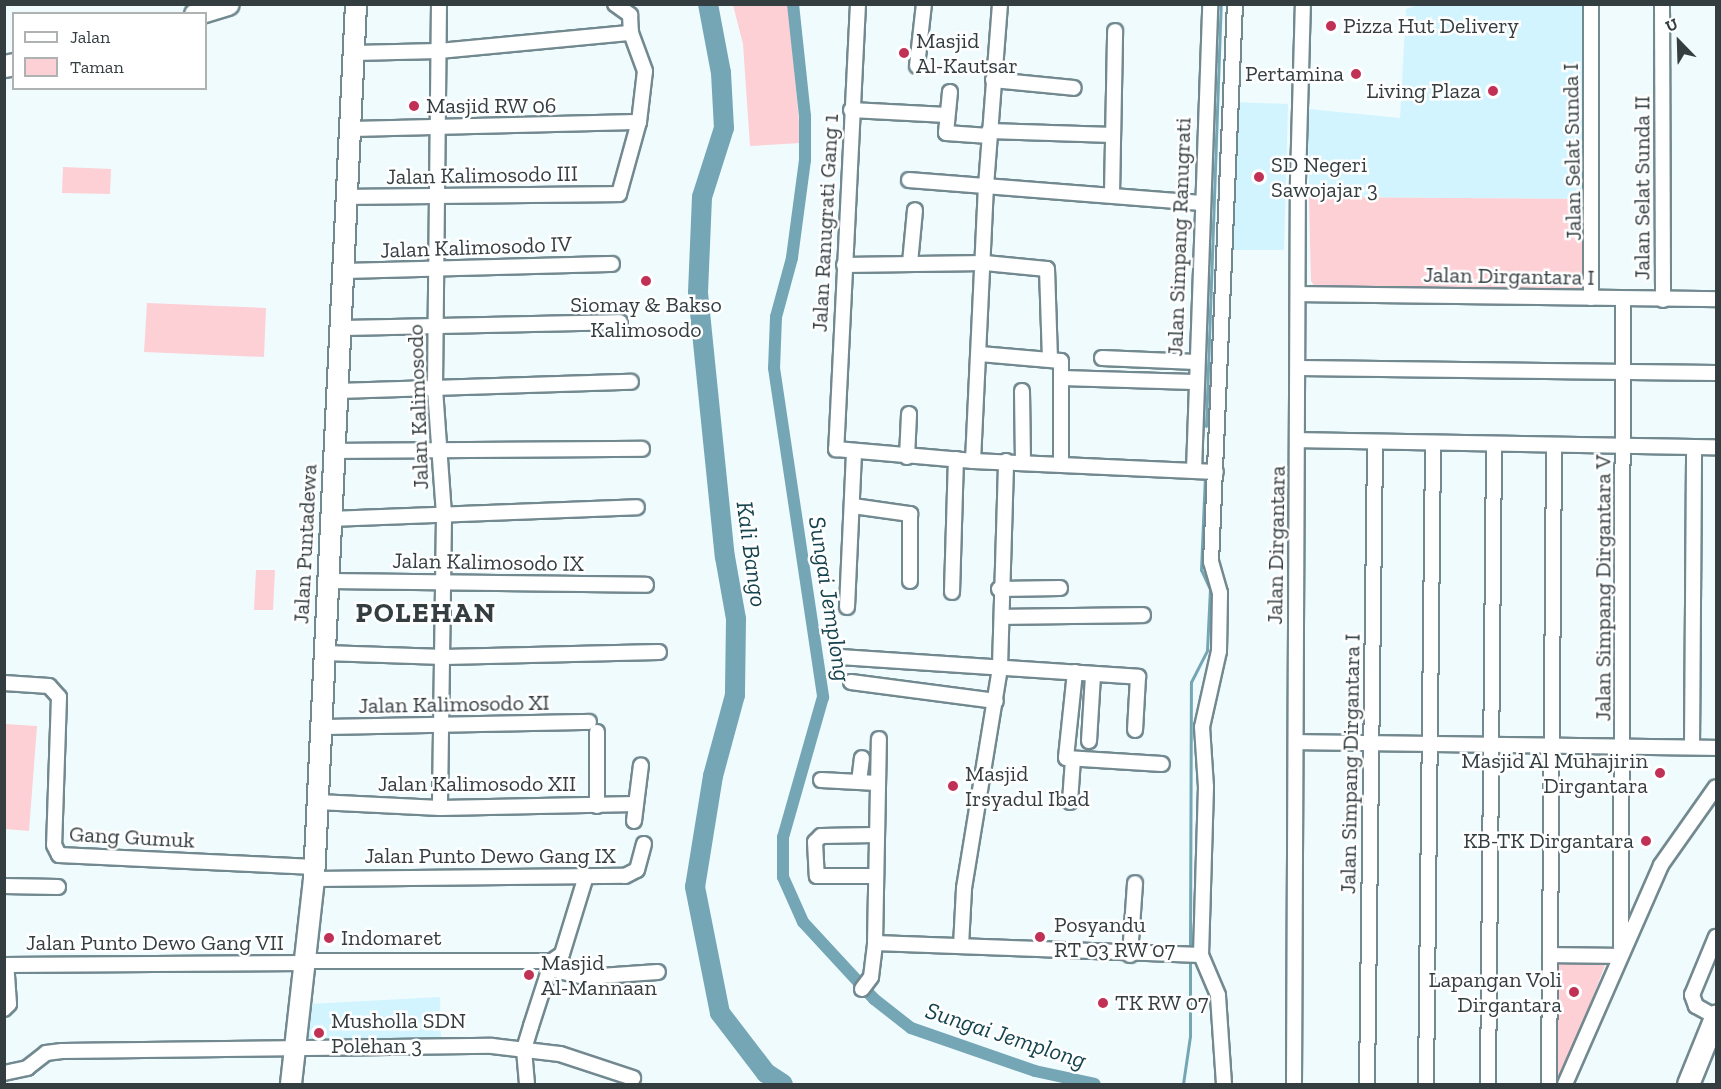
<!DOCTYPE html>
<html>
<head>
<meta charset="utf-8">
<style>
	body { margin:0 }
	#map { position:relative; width:1721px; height:1089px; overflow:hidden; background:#f0fbfe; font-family:"Zilla Slab",serif }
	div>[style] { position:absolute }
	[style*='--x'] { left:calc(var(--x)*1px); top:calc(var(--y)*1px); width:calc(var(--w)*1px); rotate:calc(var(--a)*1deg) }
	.built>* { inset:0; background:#d1f4fe }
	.green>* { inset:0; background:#fcd0d5 }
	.stream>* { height:3px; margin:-1.5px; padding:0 1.5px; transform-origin:1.5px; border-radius:1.5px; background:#74a6b5 }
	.canal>* { height:12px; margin:-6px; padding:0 6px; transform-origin:6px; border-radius:6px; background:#74a6b5 }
	.river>* { height:20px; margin:-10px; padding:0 10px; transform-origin:10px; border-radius:10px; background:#74a6b5 }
	.roads { filter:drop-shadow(2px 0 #728990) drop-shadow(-2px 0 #728990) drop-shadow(0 2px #728990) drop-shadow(0 -2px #728990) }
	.street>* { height:14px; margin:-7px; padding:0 7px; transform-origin:7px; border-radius:7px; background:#fff }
	.secondary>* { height:20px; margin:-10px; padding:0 10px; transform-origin:10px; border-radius:10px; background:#fff }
	.primary>* { height:21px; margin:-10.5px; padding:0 10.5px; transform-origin:10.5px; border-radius:10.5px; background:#fff }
	.dots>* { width:16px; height:16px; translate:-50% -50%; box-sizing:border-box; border:3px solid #fff; border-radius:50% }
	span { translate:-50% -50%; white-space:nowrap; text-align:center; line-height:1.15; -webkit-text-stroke:5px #fff; paint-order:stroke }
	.poi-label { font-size:22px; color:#343e41 }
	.left { translate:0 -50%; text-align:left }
	.right { translate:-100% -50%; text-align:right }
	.street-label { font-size:22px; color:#343e41 }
	.water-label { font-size:24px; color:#15434e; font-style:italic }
	.district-label { font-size:28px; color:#343e41; font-weight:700; letter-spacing:1.5px }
	.frame { position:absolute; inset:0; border:6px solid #343e41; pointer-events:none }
	.legend { position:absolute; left:12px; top:12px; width:195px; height:78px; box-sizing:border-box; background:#fff; border:2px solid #aeb2b3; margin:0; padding:8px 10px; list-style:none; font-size:18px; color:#343e41 }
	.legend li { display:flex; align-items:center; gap:12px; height:30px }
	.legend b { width:30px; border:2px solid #aeb2b3 }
	.north { position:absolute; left:1649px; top:12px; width:60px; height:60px; -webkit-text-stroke:4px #fff; paint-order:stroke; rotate:337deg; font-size:16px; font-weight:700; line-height:24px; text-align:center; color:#343e41 }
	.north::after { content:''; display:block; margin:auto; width:21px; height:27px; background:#343e41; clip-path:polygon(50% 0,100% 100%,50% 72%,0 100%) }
</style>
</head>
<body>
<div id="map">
	<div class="built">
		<i style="clip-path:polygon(1418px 5px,1584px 5px,1586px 199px,1309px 197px,1308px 109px,1400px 118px,1406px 9px)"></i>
		<i style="clip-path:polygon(1234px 102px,1288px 104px,1284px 250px,1230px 250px)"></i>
		<i style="clip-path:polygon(440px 997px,441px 1042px,305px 1043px,310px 1004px)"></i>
	</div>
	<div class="green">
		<i style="clip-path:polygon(733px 5px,788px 5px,801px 143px,750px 146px,743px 44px)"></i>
		<i style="clip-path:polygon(63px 167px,111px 169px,110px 194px,62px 193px)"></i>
		<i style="clip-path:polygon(1309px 197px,1586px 199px,1585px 292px,1316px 289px,1311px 281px)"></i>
		<i style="clip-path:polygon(147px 303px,266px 308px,264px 357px,144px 352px)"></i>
		<i style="clip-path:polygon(256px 570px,275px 570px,273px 610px,254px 610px)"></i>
		<i style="clip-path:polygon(5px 724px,37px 726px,29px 831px,5px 829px)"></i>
		<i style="clip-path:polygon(1607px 960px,1560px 1084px,1551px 1084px,1553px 962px)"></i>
	</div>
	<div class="stream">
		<i style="--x:1206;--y:426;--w:422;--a:-88"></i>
		<i style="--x:1190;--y:951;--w:269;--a:-89.8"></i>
		<i style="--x:1191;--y:682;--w:36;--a:-63"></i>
		<i style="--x:1207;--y:650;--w:61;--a:-87.2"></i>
		<i style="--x:1210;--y:589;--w:21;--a:-115"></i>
		<i style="--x:1201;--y:570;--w:94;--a:-87.6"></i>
		<i style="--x:1183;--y:1084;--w:49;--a:-81.7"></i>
		<i style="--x:1190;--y:1036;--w:78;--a:-90"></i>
	</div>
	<div class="canal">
		<i style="--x:793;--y:4;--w:113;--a:83.9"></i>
		<i style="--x:805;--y:116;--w:44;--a:90"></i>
		<i style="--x:805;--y:160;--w:99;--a:97.6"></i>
		<i style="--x:792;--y:258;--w:61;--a:105.2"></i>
		<i style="--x:776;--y:317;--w:51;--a:92.2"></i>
		<i style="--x:774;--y:368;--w:333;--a:81.5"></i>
		<i style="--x:823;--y:697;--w:146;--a:105.9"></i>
		<i style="--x:783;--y:837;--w:40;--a:90"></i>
		<i style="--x:783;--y:877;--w:49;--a:66"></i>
		<i style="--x:803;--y:922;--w:105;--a:47.3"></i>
		<i style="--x:874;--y:999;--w:47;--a:38.1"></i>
		<i style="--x:911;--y:1028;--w:131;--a:19.1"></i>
		<i style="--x:1035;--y:1071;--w:61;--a:12.2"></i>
	</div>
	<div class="river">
		<i style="--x:708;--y:4;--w:70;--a:79.3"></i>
		<i style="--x:721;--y:73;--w:55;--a:86.9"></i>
		<i style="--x:724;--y:128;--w:72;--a:107.7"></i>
		<i style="--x:702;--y:197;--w:96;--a:92.4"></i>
		<i style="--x:698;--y:293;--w:265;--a:84.2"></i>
		<i style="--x:725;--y:557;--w:63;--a:79.9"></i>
		<i style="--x:736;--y:619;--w:76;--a:90.8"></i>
		<i style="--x:735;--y:695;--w:84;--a:105.2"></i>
		<i style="--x:713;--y:776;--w:112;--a:99.2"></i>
		<i style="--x:695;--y:887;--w:128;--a:78.8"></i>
		<i style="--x:720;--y:1013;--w:76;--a:52.5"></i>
		<i style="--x:766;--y:1073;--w:20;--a:33"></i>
	</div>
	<div class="roads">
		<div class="street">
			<i style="--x:439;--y:4;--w:385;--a:90.6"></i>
			<i style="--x:435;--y:389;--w:127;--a:85.9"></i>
			<i style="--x:444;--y:516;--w:292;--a:90.8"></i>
			<i style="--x:615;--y:4;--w:19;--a:36"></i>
			<i style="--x:630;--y:15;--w:18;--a:87"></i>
			<i style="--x:858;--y:4;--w:446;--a:92.8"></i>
			<i style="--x:836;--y:449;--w:138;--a:5"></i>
			<i style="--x:973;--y:461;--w:243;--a:2.6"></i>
			<i style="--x:1591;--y:4;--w:294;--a:90"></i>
			<i style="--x:1662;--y:4;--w:296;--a:89.8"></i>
			<i style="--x:354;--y:53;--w:85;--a:-1.3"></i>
			<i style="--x:439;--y:51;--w:193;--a:-5.4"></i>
			<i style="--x:917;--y:66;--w:62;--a:-83.6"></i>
			<i style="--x:993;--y:80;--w:81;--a:5.6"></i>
			<i style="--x:950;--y:92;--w:41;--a:95.6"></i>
			<i style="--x:946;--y:133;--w:43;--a:4"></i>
			<i style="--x:851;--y:110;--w:96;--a:3"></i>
			<i style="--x:349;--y:129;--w:290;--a:-1.4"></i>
			<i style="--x:989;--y:131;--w:124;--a:1.8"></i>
			<i style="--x:909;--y:180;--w:293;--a:4.5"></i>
			<i style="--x:1112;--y:194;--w:163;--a:-88.9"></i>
			<i style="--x:346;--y:197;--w:273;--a:-0.6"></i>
			<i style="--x:619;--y:194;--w:75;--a:-74.5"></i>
			<i style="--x:639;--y:122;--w:51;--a:-83.3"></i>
			<i style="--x:645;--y:71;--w:40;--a:-110.2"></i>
			<i style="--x:910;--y:263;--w:53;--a:-84.6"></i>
			<i style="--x:844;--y:265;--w:141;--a:-0.8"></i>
			<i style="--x:985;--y:263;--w:62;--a:5.5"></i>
			<i style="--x:1047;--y:269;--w:89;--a:88.1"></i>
			<i style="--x:342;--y:271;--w:270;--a:-1.5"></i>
			<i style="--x:1300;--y:294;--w:416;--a:0.7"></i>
			<i style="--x:339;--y:328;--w:281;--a:-1.2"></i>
			<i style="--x:980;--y:354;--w:81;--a:4.9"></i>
			<i style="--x:1061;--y:361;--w:103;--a:90"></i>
			<i style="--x:1102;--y:358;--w:94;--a:2.4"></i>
			<i style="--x:1299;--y:368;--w:417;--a:0.7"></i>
			<i style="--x:1062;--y:378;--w:132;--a:1.7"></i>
			<i style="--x:337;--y:391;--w:294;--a:-1.8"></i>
			<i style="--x:1022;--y:391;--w:71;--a:89.2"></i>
			<i style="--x:1299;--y:440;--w:417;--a:1"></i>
			<i style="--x:333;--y:451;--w:309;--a:-0.4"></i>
			<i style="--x:907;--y:457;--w:43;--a:-87.3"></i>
			<i style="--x:973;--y:461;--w:275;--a:-87.3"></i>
			<i style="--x:986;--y:186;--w:183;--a:-85.6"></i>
			<i style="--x:1194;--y:471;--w:467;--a:-88"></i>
			<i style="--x:853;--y:506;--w:58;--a:8"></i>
			<i style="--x:910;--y:514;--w:67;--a:90"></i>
			<i style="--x:330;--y:519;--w:307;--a:-2.2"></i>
			<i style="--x:329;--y:581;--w:317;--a:0.7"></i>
			<i style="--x:999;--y:589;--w:61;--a:-0.9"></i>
			<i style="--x:952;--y:592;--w:133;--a:-88.3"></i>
			<i style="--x:847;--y:607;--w:154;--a:-87.4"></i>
			<i style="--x:1002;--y:617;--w:141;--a:-0.8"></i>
			<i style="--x:324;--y:653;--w:120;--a:1.9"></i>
			<i style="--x:444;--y:657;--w:215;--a:-1.3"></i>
			<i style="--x:840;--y:657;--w:299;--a:3.8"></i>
			<i style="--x:1138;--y:677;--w:53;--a:93.2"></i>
			<i style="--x:1075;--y:672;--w:86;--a:96"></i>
			<i style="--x:1066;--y:758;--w:96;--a:3.6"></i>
			<i style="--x:851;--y:682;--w:146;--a:7.5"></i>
			<i style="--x:4;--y:683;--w:45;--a:3.8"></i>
			<i style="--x:49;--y:686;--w:15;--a:48"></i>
			<i style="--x:59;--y:697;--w:148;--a:91.9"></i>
			<i style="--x:54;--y:845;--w:11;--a:63"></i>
			<i style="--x:59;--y:855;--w:256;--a:2.7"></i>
			<i style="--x:320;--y:727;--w:269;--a:-1.1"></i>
			<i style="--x:1089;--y:741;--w:66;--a:-86.5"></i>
			<i style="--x:1296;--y:742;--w:420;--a:0.8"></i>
			<i style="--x:1692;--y:747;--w:299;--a:-89.6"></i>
			<i style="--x:821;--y:780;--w:56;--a:3.1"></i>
			<i style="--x:859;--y:782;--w:24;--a:-83"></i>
			<i style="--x:318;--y:802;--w:122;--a:2.8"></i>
			<i style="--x:440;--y:808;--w:196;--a:-1.2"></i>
			<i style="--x:1070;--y:802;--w:43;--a:-86"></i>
			<i style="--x:597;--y:806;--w:74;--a:-90"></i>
			<i style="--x:634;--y:821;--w:56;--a:-82.9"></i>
			<i style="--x:875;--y:835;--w:54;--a:178.9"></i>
			<i style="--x:821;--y:836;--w:8;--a:135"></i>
			<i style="--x:815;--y:842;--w:34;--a:87"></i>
			<i style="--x:817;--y:876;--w:58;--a:0"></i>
			<i style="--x:314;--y:879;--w:311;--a:-0.6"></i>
			<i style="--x:625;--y:876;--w:13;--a:-27"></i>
			<i style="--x:637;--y:870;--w:27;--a:-75"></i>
			<i style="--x:4;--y:886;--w:54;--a:1.1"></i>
			<i style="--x:875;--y:943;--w:326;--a:2.1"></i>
			<i style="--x:961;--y:946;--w:58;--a:-87"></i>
			<i style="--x:964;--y:888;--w:224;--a:-80.7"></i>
			<i style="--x:1000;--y:667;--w:206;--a:-88.3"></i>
			<i style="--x:1621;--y:948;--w:648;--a:-89.82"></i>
			<i style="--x:1130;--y:955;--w:72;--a:-86"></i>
			<i style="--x:1550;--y:955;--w:69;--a:0.8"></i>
			<i style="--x:304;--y:961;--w:248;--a:0"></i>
			<i style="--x:4;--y:965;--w:300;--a:-0.4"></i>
			<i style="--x:550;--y:969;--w:37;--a:13"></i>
			<i style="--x:586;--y:977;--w:72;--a:-4"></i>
			<i style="--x:862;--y:989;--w:15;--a:-53"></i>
			<i style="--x:871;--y:977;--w:34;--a:-83"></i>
			<i style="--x:875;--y:943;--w:204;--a:-88.9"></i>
			<i style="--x:4;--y:1009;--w:7;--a:-45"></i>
			<i style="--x:9;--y:1004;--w:39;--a:-94"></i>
			<i style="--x:1716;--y:1017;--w:23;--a:-151"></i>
			<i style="--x:1696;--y:1006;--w:12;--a:-110"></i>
			<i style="--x:1692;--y:995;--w:63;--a:-67.5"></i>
			<i style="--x:4;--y:1073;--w:24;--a:-12"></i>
			<i style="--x:27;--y:1068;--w:24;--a:-38"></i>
			<i style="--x:46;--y:1053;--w:16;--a:-7"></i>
			<i style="--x:62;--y:1051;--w:430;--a:-0.7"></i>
			<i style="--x:492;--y:1046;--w:68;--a:6.7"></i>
			<i style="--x:560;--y:1054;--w:77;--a:18.2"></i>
			<i style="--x:527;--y:1084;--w:35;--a:-95"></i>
			<i style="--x:524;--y:1049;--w:24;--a:-73"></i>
			<i style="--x:531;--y:1026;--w:68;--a:-72.1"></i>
			<i style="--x:552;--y:961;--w:12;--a:-35"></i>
			<i style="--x:562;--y:954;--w:82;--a:-72.9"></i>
			<i style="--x:1224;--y:1084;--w:89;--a:-93.9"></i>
			<i style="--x:1218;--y:995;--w:43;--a:-113"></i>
			<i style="--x:1201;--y:955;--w:168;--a:-88.3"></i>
			<i style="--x:1206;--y:787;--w:60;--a:-93.8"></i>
			<i style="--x:1202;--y:727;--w:78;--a:-77.4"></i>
			<i style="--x:1219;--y:651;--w:58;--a:-89"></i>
			<i style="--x:1220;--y:593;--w:32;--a:-106"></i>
			<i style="--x:1211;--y:562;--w:559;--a:-87.54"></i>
			<i style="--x:1294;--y:1084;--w:904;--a:-89.75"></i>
			<i style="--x:1298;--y:180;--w:176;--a:-88.4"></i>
			<i style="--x:1367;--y:1084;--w:640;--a:-89.28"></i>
			<i style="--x:1426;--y:1084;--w:640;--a:-89.37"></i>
			<i style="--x:1488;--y:1084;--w:640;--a:-89.46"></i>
			<i style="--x:1549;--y:1084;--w:639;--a:-89.55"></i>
			<i style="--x:1565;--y:1084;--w:239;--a:-66.3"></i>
			<i style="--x:1661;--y:865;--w:95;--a:-54.8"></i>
		</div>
		<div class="secondary">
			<i style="--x:291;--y:1084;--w:206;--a:-83.6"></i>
			<i style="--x:314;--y:879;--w:876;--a:-87.25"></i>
		</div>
		<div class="primary">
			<i style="--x:195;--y:14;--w:34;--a:-17"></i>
			<i style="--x:4;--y:66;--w:10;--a:-11"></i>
			<i style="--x:1688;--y:1084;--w:74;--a:-67.9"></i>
		</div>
	</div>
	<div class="dots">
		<i style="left:1331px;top:26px;background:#c13156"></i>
		<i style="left:904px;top:53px;background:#c13156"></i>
		<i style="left:1356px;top:74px;background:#c13156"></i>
		<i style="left:1493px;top:91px;background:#c13156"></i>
		<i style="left:414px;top:106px;background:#c13156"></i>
		<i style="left:1259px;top:177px;background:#c13156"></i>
		<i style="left:646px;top:281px;background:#c13156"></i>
		<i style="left:1660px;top:773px;background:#c13156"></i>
		<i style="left:953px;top:786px;background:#c13156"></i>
		<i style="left:1646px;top:841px;background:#c13156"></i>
		<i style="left:1040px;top:937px;background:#c13156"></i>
		<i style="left:329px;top:938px;background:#c13156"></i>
		<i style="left:529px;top:975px;background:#c13156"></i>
		<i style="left:1574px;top:992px;background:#c13156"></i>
		<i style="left:1103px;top:1003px;background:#c13156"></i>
		<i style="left:319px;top:1033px;background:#c13156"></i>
	</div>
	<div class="poi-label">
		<span class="left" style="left:1343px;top:26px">Pizza Hut Delivery</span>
		<span class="left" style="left:916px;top:53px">Masjid<br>Al-Kautsar</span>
		<span class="right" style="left:1344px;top:74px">Pertamina</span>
		<span class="right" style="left:1481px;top:91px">Living Plaza</span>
		<span class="left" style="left:426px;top:106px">Masjid RW 06</span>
		<span class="left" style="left:1271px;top:177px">SD Negeri<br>Sawojajar 3</span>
		<span style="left:646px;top:317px">Siomay &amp; Bakso<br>Kalimosodo</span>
		<span class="right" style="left:1648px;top:773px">Masjid Al Muhajirin<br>Dirgantara</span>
		<span class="left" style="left:965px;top:786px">Masjid<br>Irsyadul Ibad</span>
		<span class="right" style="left:1634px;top:841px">KB-TK Dirgantara</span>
		<span class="left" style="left:1054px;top:937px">Posyandu<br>RT 03 RW 07</span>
		<span class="left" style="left:341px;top:938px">Indomaret</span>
		<span class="left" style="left:541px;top:975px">Masjid<br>Al-Mannaan</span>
		<span class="right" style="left:1562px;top:992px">Lapangan Voli<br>Dirgantara</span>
		<span class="left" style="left:1115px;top:1003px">TK RW 07</span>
		<span class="left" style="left:331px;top:1033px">Musholla SDN<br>Polehan 3</span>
	</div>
	<div class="street-label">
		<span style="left:1572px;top:152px;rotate:-91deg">Jalan Selat Sunda I</span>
		<span style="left:482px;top:175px;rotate:-1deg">Jalan Kalimosodo III</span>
		<span style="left:1642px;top:188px;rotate:-90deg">Jalan Selat Sunda II</span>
		<span style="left:825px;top:223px;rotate:-87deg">Jalan Ranugrati Gang 1</span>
		<span style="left:1179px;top:237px;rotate:-88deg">Jalan Simpang Ranugrati</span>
		<span style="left:476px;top:247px;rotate:-2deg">Jalan Kalimosodo IV</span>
		<span style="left:1509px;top:276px;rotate:1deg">Jalan Dirgantara I</span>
		<span style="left:418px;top:407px;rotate:-92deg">Jalan Kalimosodo</span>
		<span style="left:305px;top:544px;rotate:-87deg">Jalan Puntadewa</span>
		<span style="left:1276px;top:545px;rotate:-89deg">Jalan Dirgantara</span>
		<span style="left:488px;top:562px;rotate:1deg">Jalan Kalimosodo IX</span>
		<span style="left:1603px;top:588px;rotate:-90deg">Jalan Simpang Dirgantara V</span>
		<span style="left:454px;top:704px;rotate:-1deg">Jalan Kalimosodo XI</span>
		<span style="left:1350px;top:764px;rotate:-89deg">Jalan Simpang Dirgantara I</span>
		<span style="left:477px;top:784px">Jalan Kalimosodo XII</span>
		<span style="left:132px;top:837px;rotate:3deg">Gang Gumuk</span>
		<span style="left:490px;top:856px">Jalan Punto Dewo Gang IX</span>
		<span style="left:155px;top:943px">Jalan Punto Dewo Gang VII</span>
	</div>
	<div class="water-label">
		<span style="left:752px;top:554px;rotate:82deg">Kali Bango</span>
		<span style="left:830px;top:599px;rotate:81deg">Sungai Jemplong</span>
		<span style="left:1006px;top:1035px;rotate:18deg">Sungai Jemplong</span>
	</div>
	<div class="district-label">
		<span style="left:426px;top:613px">POLEHAN</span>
	</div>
	<div class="frame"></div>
	<ul class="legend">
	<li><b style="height:8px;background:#fff"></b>Jalan</li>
	<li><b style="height:16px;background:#fcd0d5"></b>Taman</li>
	</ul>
	<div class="north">U</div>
</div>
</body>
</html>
